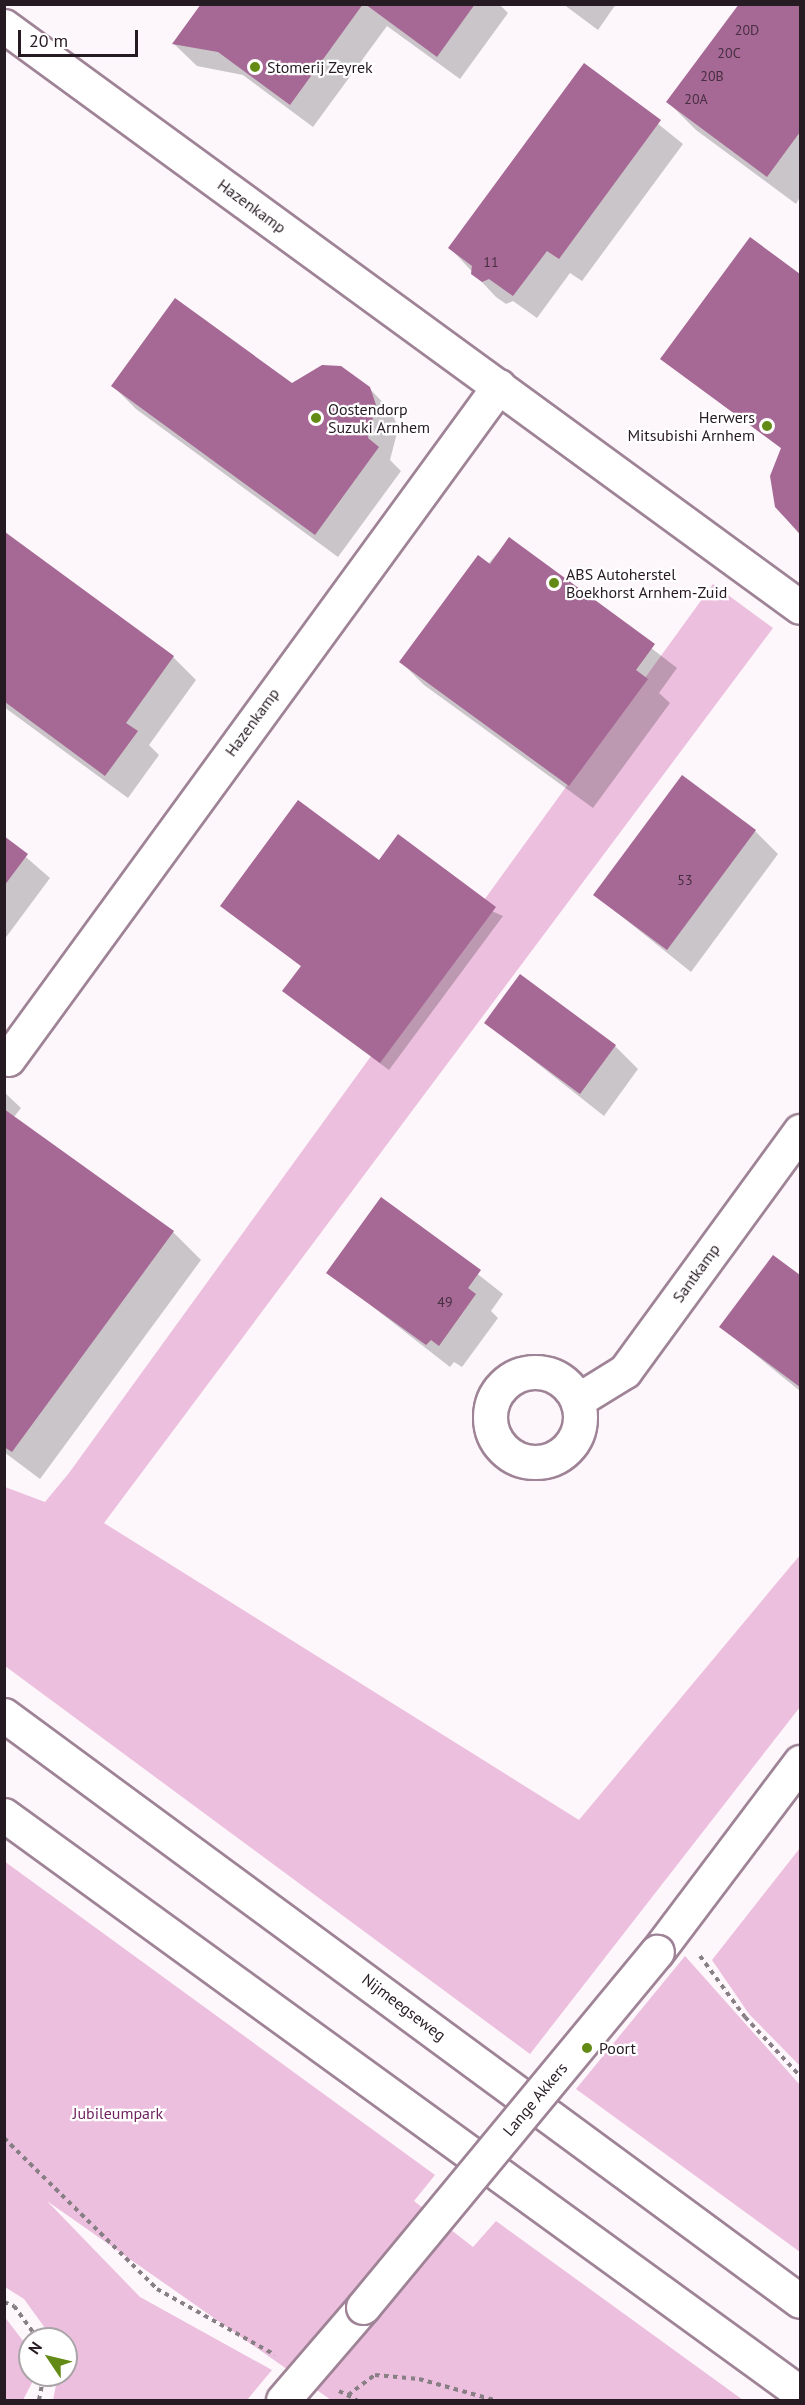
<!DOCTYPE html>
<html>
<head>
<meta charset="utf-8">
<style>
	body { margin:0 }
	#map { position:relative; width:805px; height:2405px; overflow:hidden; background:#fdf7fb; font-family:"PT Sans",sans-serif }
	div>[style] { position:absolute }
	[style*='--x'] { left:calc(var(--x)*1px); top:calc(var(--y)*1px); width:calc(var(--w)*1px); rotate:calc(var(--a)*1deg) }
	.green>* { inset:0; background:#ecbfde }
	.shadow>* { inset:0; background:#0003 }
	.building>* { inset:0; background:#a66895 }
	.path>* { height:4px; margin-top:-2px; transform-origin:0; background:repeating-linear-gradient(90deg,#887f85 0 4.5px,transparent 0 9px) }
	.roads { filter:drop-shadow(2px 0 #9f8396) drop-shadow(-2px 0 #9f8396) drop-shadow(0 2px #9f8396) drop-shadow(0 -2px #9f8396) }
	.minor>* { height:33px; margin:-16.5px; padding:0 16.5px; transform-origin:16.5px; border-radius:16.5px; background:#fff }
	.minor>.ring { margin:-16.5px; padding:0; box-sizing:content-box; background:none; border:33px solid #fff; border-radius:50% }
	.highway>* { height:33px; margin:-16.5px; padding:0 16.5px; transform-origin:16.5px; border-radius:16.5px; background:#fff }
	.bridges { filter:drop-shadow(2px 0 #9f8396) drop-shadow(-2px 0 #9f8396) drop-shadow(0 2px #9f8396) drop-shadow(0 -2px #9f8396) }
	.minor-bridge>* { height:33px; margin:-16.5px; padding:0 16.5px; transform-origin:16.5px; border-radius:16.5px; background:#fff }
	.dots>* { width:16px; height:16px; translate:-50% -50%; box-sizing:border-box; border:3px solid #fff; border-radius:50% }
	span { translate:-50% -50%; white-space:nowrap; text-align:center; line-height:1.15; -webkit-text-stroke:4.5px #fff; paint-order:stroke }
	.number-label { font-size:14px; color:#472e40 }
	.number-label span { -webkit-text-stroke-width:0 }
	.poi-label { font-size:16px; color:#271b23 }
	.left { translate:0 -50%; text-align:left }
	.right { translate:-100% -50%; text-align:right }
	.street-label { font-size:16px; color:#271b23 }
	.park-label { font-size:16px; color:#70235f }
	.frame { position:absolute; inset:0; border:6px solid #271b23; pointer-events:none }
	.north { position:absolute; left:18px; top:2327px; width:60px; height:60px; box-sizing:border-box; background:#fff; border:2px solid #a9a4a7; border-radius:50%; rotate:305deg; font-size:16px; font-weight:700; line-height:24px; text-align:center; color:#271b23 }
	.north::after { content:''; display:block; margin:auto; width:21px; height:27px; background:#628a15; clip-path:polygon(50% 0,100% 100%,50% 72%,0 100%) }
	.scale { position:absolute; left:18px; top:30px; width:120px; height:27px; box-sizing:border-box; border:3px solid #271b23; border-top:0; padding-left:8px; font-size:18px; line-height:21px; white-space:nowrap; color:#271b23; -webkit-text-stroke:4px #fff; paint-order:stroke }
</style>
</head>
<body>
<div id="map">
	<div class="green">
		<i style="clip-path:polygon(713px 584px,773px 628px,104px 1523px,579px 1820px,800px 1555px,800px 1707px,530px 2054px,5px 1666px,5px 1487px,45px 1502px,69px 1473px)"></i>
		<i style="clip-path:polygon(800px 1848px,800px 2066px,749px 2014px,712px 1960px)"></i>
		<i style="clip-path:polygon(4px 1861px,435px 2175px,414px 2201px,473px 2247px,496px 2221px,743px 2400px,331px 2400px,47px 2201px,140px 2297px,272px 2370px,247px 2400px,53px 2400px,58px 2375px,66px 2375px,66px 2339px,53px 2339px,24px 2299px,5px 2287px)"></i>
		<i style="clip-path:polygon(685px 1956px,800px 2085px,800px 2252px,576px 2089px)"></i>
		<i style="clip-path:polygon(4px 2316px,30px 2350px,34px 2379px,23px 2400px,5px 2400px)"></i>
	</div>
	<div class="shadow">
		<i style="clip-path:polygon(203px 4px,499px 4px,508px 13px,460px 79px,387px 26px,313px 127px,243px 75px,197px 66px,174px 44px)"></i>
		<i style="clip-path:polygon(563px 4px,616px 4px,598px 30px)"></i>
		<i style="clip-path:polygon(741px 4px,800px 4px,800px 197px,796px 204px,696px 130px,668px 102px)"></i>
		<i style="clip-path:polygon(585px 65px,683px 144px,582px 281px,570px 273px,537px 318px,513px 301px,506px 304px,496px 297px,450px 248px)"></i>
		<i style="clip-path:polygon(750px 239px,800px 276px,800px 535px,776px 506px,782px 449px,662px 359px)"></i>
		<i style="clip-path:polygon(292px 385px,369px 388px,392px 412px,398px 429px,390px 460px,401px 471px,338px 557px,136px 409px,113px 386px)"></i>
		<i style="clip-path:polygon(4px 534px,173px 657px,196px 680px,149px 745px,159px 755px,128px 798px,4px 707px)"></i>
		<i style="clip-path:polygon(510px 539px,677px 668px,659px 693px,670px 703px,593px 808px,424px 685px,401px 662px)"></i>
		<i style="clip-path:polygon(755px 831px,778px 854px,691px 972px,595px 895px)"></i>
		<i style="clip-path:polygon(4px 838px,50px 878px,4px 940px)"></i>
		<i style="clip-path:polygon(380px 862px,503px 916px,389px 1070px,293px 999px,284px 991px,302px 967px,222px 905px)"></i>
		<i style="clip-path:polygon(486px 1023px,615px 1046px,638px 1069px,604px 1116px)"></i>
		<i style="clip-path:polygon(4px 1092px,21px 1108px,14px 1117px,173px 1232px,201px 1260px,40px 1479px,4px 1452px)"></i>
		<i style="clip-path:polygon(382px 1199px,503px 1294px,491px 1311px,498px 1318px,462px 1367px,454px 1362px,450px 1367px,328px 1272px)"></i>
		<i style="clip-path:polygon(773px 1257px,800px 1277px,800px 1391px,721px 1327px)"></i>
	</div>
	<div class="building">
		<i style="clip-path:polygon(201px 4px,363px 4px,290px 105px,218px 52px,172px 44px)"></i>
		<i style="clip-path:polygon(365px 4px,475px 4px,437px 57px)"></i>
		<i style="clip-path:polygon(739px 4px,800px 4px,800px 132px,767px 177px,666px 102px)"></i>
		<i style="clip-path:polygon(584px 63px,661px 120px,559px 259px,547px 251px,513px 296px,489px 279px,482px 282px,471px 274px,472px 266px,448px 248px)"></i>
		<i style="clip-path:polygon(750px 237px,800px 274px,800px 534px,775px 507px,770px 476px,781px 448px,660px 359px)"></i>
		<i style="clip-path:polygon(175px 298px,292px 383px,322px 365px,341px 366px,370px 387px,376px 405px,368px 438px,379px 447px,315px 535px,111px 386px)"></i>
		<i style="clip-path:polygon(5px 532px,174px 656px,126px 723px,138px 731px,105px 776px,5px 702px)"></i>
		<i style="clip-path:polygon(509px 537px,655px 644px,636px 670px,648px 679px,569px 786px,399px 662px,478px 555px,490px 564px)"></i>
		<i style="clip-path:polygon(682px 775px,756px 830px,667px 950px,593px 895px)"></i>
		<i style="clip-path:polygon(298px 800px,379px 860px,398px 834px,496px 907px,380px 1063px,282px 991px,301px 966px,220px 906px)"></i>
		<i style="clip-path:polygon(4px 836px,28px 854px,4px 886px)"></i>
		<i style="clip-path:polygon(520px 974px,616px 1045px,580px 1094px,484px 1023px)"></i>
		<i style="clip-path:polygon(4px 1109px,174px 1231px,12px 1452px,4px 1447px)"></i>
		<i style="clip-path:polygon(381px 1197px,481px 1270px,468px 1288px,476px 1294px,439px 1346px,431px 1340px,426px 1345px,326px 1273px)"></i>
		<i style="clip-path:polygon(773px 1255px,800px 1275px,800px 1387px,719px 1327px)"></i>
	</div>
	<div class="path">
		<i style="--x:700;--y:1956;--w:76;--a:53.6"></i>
		<i style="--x:745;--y:2017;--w:81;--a:47"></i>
		<i style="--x:4;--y:2138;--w:215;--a:44.6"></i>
		<i style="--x:157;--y:2289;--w:135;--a:29.2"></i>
		<i style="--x:4;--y:2302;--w:11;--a:22"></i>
		<i style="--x:14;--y:2306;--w:41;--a:54"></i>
		<i style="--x:339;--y:2391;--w:20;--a:27"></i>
		<i style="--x:348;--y:2395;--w:34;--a:-37"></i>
		<i style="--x:375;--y:2375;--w:44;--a:5.2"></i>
		<i style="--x:419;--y:2379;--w:78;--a:15.6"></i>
		<i style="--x:39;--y:2400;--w:25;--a:-79"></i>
	</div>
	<div class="roads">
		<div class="minor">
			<i style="--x:4;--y:26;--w:985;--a:36.13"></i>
			<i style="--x:8;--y:1059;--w:833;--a:-53.89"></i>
			<i class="ring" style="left:490px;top:1372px;width:57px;height:57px"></i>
			<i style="--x:578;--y:1400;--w:55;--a:-31.7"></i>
			<i style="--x:625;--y:1371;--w:297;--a:-53.9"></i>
			<i style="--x:657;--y:1952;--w:238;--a:-53"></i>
			<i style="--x:283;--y:2400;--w:123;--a:-49.3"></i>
		</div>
		<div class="highway">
			<i style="--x:4;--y:1715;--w:988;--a:36.36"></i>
			<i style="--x:4;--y:1815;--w:984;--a:35.98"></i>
		</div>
	</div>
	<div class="bridges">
		<div class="minor-bridge">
			<i style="--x:363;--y:2307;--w:461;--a:-50.4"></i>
		</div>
	</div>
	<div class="dots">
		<i style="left:255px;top:67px;background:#628a15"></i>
		<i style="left:316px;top:418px;background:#628a15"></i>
		<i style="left:767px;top:426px;background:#628a15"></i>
		<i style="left:554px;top:583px;background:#628a15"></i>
		<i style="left:587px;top:2048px;background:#628a15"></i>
	</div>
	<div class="number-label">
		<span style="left:747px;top:30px">20D</span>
		<span style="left:729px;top:53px">20C</span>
		<span style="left:712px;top:76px">20B</span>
		<span style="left:696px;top:99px">20A</span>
		<span style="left:491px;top:262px">11</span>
		<span style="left:685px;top:880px">53</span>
		<span style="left:445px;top:1302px">49</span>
	</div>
	<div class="poi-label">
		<span class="left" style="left:267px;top:67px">Stomerij Zeyrek</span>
		<span class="left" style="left:328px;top:418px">Oostendorp<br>Suzuki Arnhem</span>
		<span class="right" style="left:755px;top:426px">Herwers<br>Mitsubishi Arnhem</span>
		<span class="left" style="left:566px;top:583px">ABS Autoherstel<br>Boekhorst Arnhem-Zuid</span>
		<span class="left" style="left:599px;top:2048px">Poort</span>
	</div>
	<div class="street-label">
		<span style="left:252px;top:206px;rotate:36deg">Hazenkamp</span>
		<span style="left:252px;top:722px;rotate:-54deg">Hazenkamp</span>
		<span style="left:696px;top:1273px;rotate:-54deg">Santkamp</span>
		<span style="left:404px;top:2007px;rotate:37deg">Nijmeegseweg</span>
		<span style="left:535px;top:2099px;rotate:-50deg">Lange Akkers</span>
	</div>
	<div class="park-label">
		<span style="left:118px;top:2113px">Jubileumpark</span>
	</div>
	<div class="frame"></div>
	<div class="north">N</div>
	<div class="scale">20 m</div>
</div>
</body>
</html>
